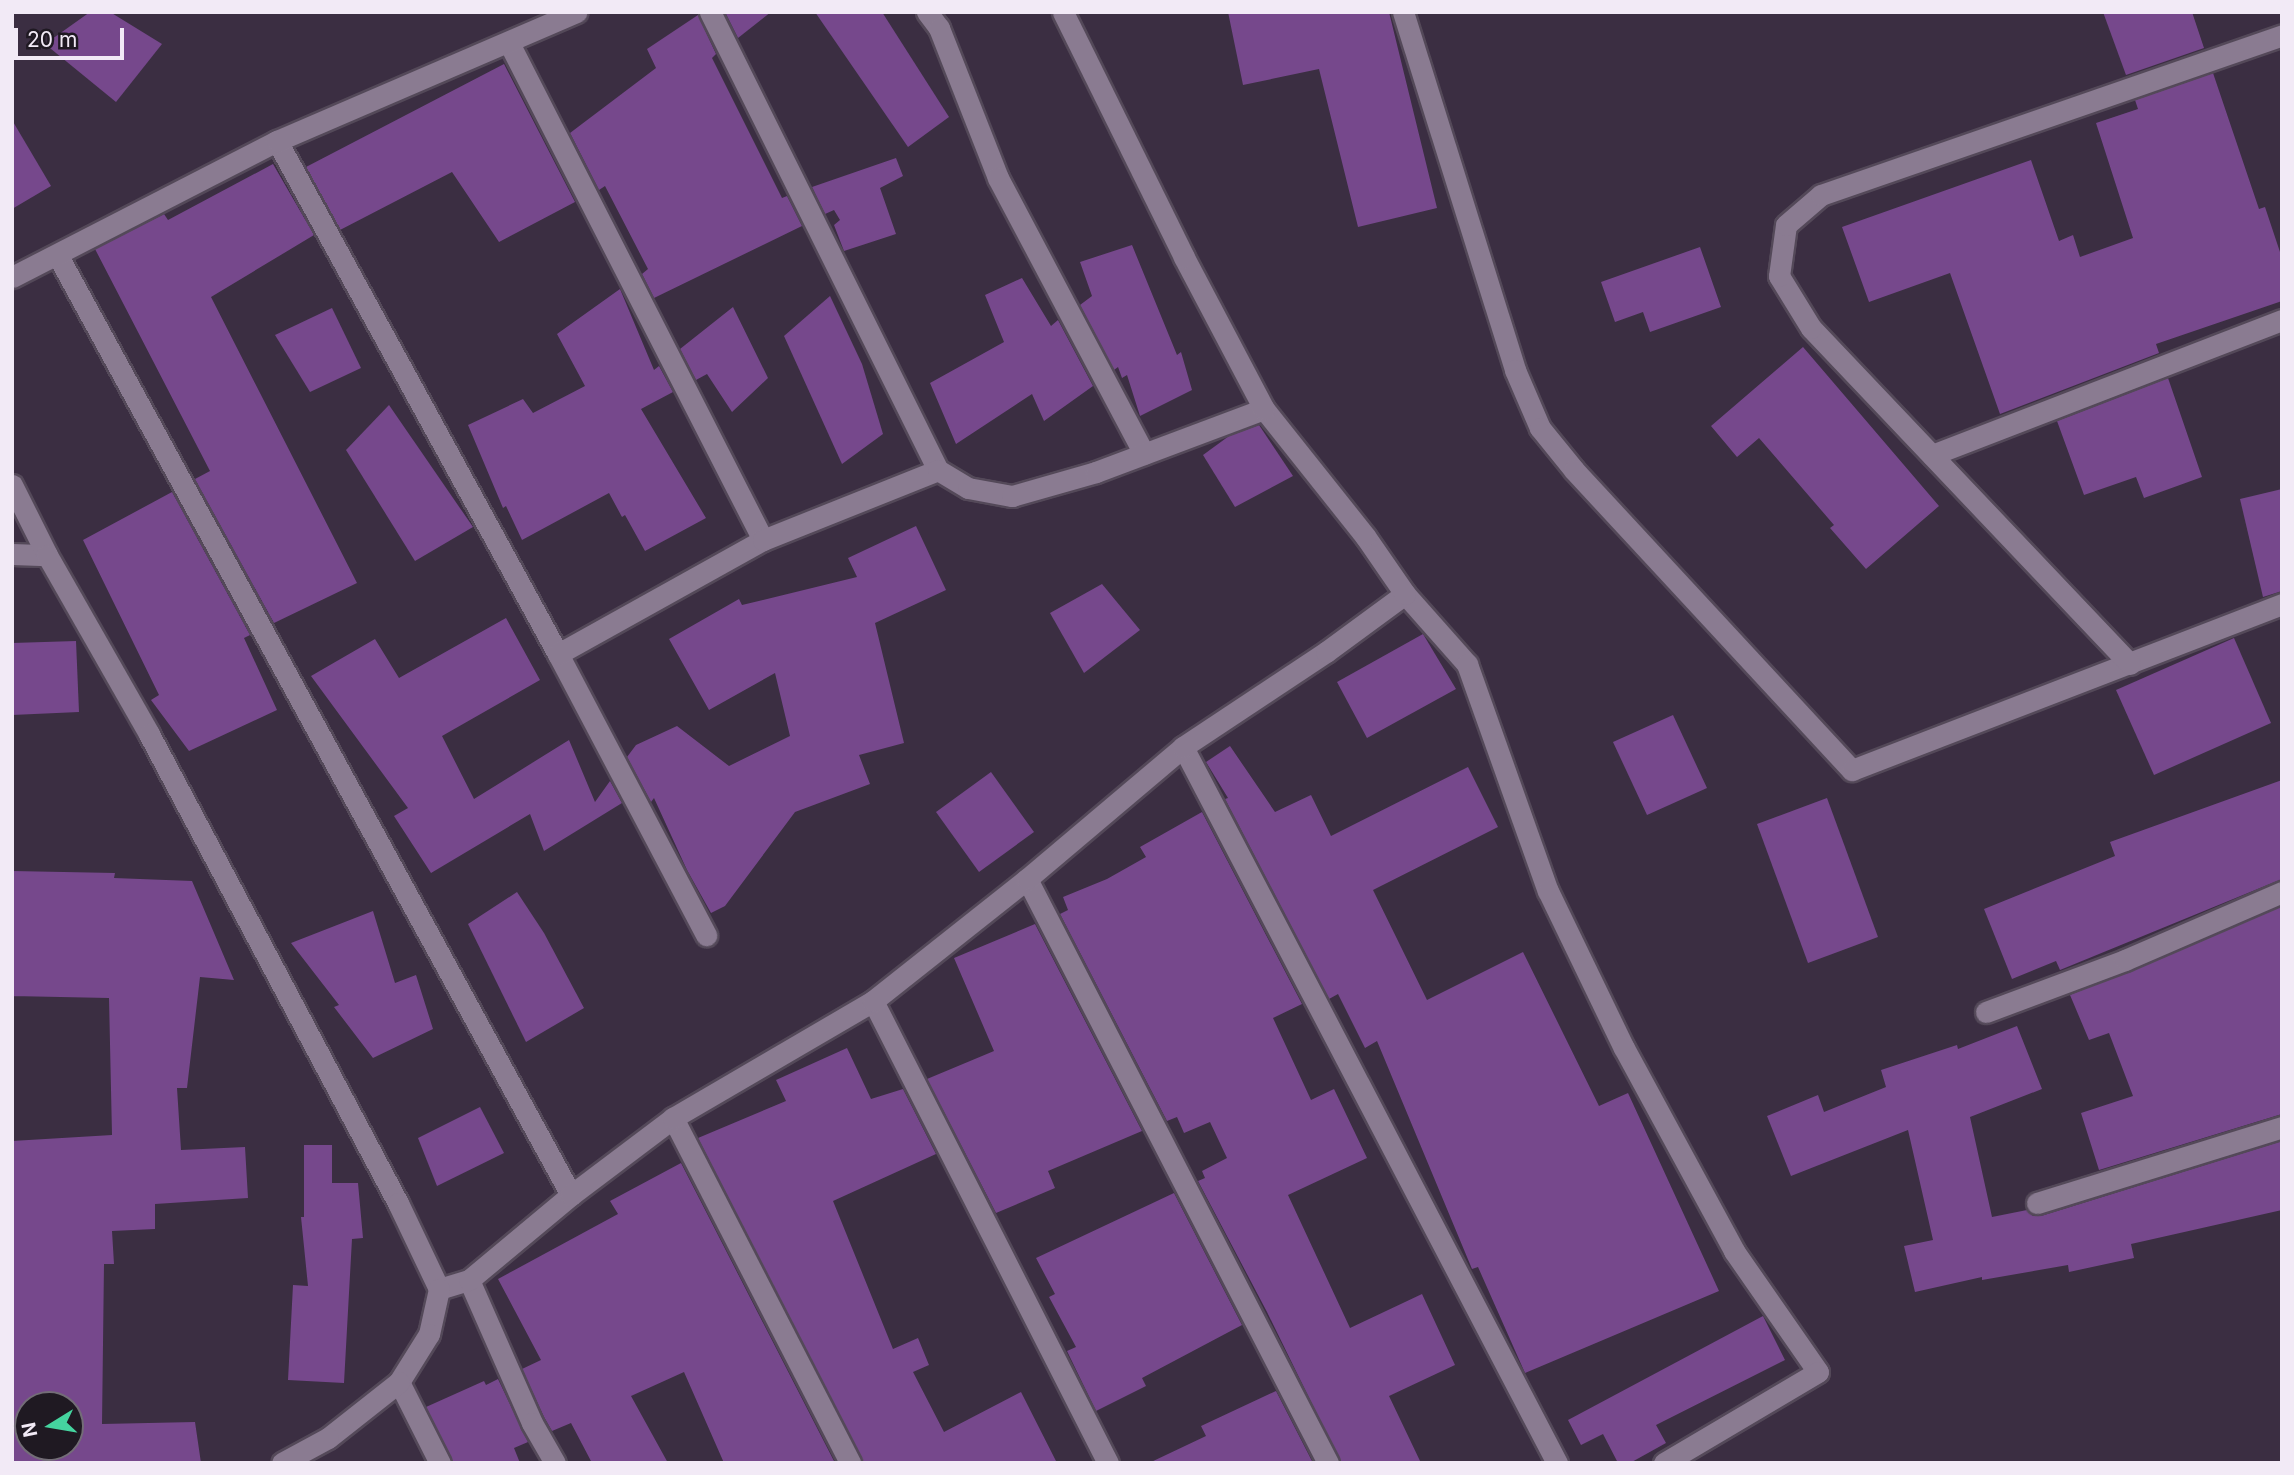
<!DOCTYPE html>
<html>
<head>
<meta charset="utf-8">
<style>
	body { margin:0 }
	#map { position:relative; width:2294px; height:1475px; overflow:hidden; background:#3b2e42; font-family:Inter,sans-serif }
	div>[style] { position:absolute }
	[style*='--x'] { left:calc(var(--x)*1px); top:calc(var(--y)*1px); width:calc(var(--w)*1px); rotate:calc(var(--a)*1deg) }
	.building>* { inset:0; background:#76488c }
	.roads { filter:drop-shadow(2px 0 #544959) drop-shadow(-2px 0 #544959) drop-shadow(0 2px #544959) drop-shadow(0 -2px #544959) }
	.street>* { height:21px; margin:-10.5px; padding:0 10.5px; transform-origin:10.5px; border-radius:10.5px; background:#8a7b91 }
	.secondary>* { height:21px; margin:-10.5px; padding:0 10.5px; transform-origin:10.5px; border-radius:10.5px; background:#8a7b91 }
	span { translate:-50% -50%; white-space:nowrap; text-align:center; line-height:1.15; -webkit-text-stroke:6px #1f1922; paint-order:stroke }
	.frame { position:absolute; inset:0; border:14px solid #f2eaf6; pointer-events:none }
	.north { position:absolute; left:14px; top:1391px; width:70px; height:70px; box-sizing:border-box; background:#1f1922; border:2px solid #736d77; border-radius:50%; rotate:259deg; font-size:19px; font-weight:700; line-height:28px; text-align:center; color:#f2eaf6 }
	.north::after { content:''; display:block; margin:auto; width:24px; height:32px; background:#45d49f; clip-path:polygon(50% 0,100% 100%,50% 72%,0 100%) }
	.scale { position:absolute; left:14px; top:28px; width:110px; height:32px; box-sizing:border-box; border:4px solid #f2eaf6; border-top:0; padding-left:9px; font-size:21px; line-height:24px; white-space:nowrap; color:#f2eaf6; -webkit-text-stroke:5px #1f1922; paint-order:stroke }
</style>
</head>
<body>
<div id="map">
	<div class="building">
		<i style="clip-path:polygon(90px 12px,110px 12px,162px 44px,116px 102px,45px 44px)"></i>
		<i style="clip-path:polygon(725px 12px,771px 12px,738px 38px)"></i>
		<i style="clip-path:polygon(815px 12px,882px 12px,949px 117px,908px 147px)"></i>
		<i style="clip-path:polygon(1228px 12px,1389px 12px,1437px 208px,1358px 227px,1319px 69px,1243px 85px)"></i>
		<i style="clip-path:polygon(2103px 12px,2192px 12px,2204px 48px,2126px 75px)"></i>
		<i style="clip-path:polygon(698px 15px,716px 54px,712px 58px,782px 198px,787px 196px,802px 226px,654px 298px,642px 274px,648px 269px,605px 186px,599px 190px,570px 133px,656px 68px,647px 49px)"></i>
		<i style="clip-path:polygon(504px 64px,575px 202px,499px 242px,452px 172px,340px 230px,306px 167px)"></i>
		<i style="clip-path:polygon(2213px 73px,2259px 209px,2265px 207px,2282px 258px,2282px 301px,2156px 344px,2159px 353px,2000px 414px,1950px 273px,1869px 302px,1842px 227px,2031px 160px,2059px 241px,2073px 235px,2080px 257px,2133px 238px,2096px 123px,2138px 109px,2135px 100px)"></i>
		<i style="clip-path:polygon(12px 120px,51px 186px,12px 209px)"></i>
		<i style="clip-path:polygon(896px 158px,903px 176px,880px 188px,896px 234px,844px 251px,834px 225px,840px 220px,834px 210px,825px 214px,812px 187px)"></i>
		<i style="clip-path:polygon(273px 164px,314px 235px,211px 297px,357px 583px,274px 623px,195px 479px,210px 471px,95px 249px,164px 214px,168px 220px)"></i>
		<i style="clip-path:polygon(1132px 245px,1177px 355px,1181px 352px,1192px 390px,1140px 416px,1127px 375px,1122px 378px,1118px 367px,1114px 370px,1080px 305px,1092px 296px,1080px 262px)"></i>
		<i style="clip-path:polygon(1700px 247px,1721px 307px,1650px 332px,1643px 312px,1615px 322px,1601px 282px)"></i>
		<i style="clip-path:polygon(1022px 278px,1051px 326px,1058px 320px,1093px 386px,1044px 421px,1032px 394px,956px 444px,930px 383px,1004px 342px,985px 295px)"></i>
		<i style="clip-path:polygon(620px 289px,654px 370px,659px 366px,673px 392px,641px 409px,706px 518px,645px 551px,625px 515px,622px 517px,609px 493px,522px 540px,506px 506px,503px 508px,468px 425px,523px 399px,533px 413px,585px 386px,557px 334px)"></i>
		<i style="clip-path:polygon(830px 296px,862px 364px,883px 434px,842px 464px,784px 336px)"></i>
		<i style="clip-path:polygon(733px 307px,768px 378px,732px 412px,707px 374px,696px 380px,680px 349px)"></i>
		<i style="clip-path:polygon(332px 308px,361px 368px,310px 392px,275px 335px)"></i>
		<i style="clip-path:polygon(1803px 347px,1939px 506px,1866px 569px,1830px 528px,1834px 525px,1759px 438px,1737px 457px,1711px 426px)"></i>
		<i style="clip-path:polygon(2168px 378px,2202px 477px,2144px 498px,2136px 477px,2084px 495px,2057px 421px)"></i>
		<i style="clip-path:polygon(389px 405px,473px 527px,415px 561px,346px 450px)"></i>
		<i style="clip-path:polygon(1259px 425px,1293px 476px,1235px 507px,1203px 455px,1229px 436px)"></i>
		<i style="clip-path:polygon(2282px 489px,2282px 591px,2263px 597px,2240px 499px)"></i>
		<i style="clip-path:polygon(172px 492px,250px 635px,244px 638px,277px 710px,189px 751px,151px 700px,159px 695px,83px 540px)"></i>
		<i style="clip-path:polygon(916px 526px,946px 590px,875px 623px,904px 743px,859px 755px,870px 784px,795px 812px,725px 906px,711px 913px,687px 870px,654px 798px,651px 802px,627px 757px,636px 745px,677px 726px,729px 766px,790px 736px,775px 673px,709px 710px,669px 639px,739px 599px,742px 605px,857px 577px,848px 558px)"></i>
		<i style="clip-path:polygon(1102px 584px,1140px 630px,1084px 673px,1050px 613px)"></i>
		<i style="clip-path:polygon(506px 618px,540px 680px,442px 736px,474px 799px,569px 740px,595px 802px,610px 781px,622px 803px,544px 851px,530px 814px,431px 873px,394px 816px,408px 808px,311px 676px,375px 639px,399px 678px)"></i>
		<i style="clip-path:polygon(1423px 634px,1456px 689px,1367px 738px,1337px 682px)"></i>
		<i style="clip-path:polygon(2234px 638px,2271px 723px,2154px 775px,2116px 690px)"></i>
		<i style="clip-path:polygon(76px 641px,79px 712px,12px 715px,12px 643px)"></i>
		<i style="clip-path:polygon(1673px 715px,1707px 788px,1647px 815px,1613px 742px)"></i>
		<i style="clip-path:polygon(1230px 746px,1275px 812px,1311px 795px,1331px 836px,1468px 767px,1498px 827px,1373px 890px,1427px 1000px,1523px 952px,1599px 1106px,1628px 1093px,1719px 1291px,1525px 1373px,1478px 1267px,1472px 1269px,1377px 1041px,1365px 1048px,1338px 994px,1329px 999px,1225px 799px,1228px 798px,1206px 762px)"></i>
		<i style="clip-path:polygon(991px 772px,1034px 832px,979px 872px,936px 812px)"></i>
		<i style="clip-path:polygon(2282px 780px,2282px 879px,2060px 970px,2056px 961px,2012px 979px,1984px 909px,2115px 856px,2110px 842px)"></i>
		<i style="clip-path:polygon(1827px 798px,1878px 937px,1808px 963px,1757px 824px)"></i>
		<i style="clip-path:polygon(1202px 812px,1302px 1004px,1273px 1018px,1311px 1100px,1334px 1089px,1367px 1158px,1288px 1195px,1350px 1328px,1422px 1294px,1455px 1365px,1389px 1396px,1421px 1463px,1341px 1463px,1267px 1312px,1198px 1181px,1205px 1178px,1202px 1171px,1227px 1158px,1210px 1122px,1184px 1133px,1177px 1117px,1167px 1121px,1060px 914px,1068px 910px,1063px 897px,1107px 879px,1146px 857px,1140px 847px)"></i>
		<i style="clip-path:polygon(evenodd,12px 871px,115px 873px,114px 878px,192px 881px,234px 980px,200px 977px,187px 1088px,177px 1088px,181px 1150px,245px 1147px,248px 1198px,155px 1204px,155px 1229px,112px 1231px,114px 1264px,104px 1264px,102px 1424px,195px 1422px,201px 1463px,12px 1463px,12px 1141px,112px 1135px,109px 998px,12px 996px,12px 871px,28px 1405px,70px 1405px,70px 1447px,28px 1447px,28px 1405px)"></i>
		<i style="clip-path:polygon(517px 892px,544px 933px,584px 1008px,526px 1042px,468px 924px)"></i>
		<i style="clip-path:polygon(2282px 906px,2282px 1114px,2099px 1170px,2081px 1113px,2133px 1096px,2109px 1033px,2089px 1040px,2070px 995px)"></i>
		<i style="clip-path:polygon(373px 911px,395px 983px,416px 975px,433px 1029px,373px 1058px,334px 1007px,339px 1005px,291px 943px)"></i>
		<i style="clip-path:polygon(1035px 924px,1142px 1131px,1048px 1171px,1055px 1188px,996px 1213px,927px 1079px,994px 1051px,954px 958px)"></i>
		<i style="clip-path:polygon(2017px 1026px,2042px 1089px,1970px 1117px,1992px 1217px,2027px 1210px,2033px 1216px,2041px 1216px,2282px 1141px,2282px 1210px,2131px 1244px,2134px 1258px,2069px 1272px,2068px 1265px,1982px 1280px,1982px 1277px,1915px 1292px,1904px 1246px,1933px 1240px,1908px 1130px,1791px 1176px,1767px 1116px,1818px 1095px,1824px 1112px,1886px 1087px,1881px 1070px,1957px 1045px,1958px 1049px)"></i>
		<i style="clip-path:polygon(847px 1048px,871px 1099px,903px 1089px,936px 1154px,833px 1201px,893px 1349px,918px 1338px,929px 1365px,913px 1372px,944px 1432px,1021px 1392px,1057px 1463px,863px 1463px,698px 1138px,786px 1101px,776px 1080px)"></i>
		<i style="clip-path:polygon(480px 1107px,504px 1153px,437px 1186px,418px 1138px)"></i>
		<i style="clip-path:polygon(304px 1145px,332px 1145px,332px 1183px,358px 1183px,363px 1238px,352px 1239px,344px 1383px,288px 1380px,293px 1285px,308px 1286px,301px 1217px,304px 1217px)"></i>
		<i style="clip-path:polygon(681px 1163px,835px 1463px,724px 1463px,684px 1372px,631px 1396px,668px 1463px,592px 1463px,571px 1423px,552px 1431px,544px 1417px,522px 1369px,541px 1360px,498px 1279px,618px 1214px,610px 1201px)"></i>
		<i style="clip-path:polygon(1174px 1193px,1242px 1325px,1142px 1378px,1146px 1386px,1096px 1411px,1067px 1351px,1076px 1347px,1049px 1297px,1055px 1294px,1036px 1258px)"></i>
		<i style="clip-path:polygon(1763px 1316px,1785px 1360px,1656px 1425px,1666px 1443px,1630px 1463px,1618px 1463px,1603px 1434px,1581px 1445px,1568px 1420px)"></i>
		<i style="clip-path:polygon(498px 1379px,528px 1442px,514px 1448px,520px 1463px,453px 1463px,426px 1407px,484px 1381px,486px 1385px)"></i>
		<i style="clip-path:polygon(1276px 1391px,1313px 1463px,1149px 1463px,1206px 1436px,1201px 1426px)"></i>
	</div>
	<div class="roads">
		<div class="street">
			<i style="--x:710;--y:12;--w:512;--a:63.54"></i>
			<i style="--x:927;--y:12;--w:20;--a:53"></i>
			<i style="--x:939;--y:28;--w:161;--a:68.5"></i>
			<i style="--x:998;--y:178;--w:312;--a:62.1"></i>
			<i style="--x:1403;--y:12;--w:375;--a:72.6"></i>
			<i style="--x:1515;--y:370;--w:63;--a:66.7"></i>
			<i style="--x:1540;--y:428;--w:54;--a:51"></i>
			<i style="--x:1574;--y:470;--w:409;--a:47.2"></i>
			<i style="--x:1852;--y:770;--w:461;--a:-21.1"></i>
			<i style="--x:509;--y:43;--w:558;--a:62.93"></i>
			<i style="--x:277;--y:141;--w:585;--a:61.29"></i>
			<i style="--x:558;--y:654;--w:318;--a:62.2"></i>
			<i style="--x:58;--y:256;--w:1070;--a:61.35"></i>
			<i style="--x:12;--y:277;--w:298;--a:-27.2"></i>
			<i style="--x:277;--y:141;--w:326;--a:-23.3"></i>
			<i style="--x:1932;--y:455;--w:375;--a:-21.1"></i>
			<i style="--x:12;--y:554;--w:35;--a:2"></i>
			<i style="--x:1405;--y:594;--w:94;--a:48.5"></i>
			<i style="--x:1467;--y:664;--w:241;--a:70.4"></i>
			<i style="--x:1548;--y:891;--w:174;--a:64.2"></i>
			<i style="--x:1624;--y:1048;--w:231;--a:61.5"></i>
			<i style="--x:1734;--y:1251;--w:147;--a:55.2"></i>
			<i style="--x:1818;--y:1372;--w:179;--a:149.4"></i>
			<i style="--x:558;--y:654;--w:235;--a:-29.1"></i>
			<i style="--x:763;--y:540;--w:188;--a:-21.8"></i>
			<i style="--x:938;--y:470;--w:35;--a:31"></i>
			<i style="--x:968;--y:488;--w:45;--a:10.3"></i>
			<i style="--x:1012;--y:496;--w:87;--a:-15.9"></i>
			<i style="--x:1096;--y:472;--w:179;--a:-20.6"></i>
			<i style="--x:2130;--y:664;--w:463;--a:-133.5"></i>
			<i style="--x:1811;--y:328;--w:61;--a:-121.6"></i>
			<i style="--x:1779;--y:276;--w:51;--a:-82.2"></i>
			<i style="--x:1786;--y:225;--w:46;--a:-40.6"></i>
			<i style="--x:1821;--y:195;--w:488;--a:-19.1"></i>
			<i style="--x:1183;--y:747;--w:808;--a:62.42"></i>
			<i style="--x:1027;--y:879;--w:657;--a:62.73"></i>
			<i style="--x:873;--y:1001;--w:518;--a:63.04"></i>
			<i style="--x:1986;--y:1012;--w:148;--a:-20.5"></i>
			<i style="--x:2125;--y:960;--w:171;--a:-23.4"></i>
			<i style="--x:673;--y:1118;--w:388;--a:62.8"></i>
			<i style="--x:2037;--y:1203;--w:257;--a:-17.2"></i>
			<i style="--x:469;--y:1280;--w:156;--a:66.2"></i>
			<i style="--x:532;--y:1423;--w:46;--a:60.1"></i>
			<i style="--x:439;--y:1289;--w:31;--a:-17"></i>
			<i style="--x:469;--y:1280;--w:133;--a:-39.8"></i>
			<i style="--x:571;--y:1195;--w:128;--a:-37"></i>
			<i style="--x:673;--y:1118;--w:232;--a:-30.3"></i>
			<i style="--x:873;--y:1001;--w:196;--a:-38.4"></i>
			<i style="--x:1027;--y:879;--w:204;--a:-40.2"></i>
			<i style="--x:1183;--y:747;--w:172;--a:-33.6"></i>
			<i style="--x:1326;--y:652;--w:98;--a:-36.3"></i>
			<i style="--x:1405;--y:594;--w:70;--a:-124.6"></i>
			<i style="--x:1365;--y:536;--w:162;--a:-128.5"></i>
			<i style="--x:1264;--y:409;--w:172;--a:-117.8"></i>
			<i style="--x:1184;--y:257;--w:273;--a:-116.3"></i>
			<i style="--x:399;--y:1382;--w:91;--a:63.2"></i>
		</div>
		<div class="secondary">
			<i style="--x:12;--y:485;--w:78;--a:63.4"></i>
			<i style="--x:47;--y:555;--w:206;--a:60.3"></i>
			<i style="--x:149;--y:734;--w:531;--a:62.04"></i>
			<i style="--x:398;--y:1203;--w:95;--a:64.5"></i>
			<i style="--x:439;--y:1289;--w:46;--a:102.5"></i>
			<i style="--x:429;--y:1334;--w:57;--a:122"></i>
			<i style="--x:399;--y:1382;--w:90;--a:141.7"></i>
			<i style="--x:328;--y:1438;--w:52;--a:151.5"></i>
		</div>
	</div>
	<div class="frame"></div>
	<div class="north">N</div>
	<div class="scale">20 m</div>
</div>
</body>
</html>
